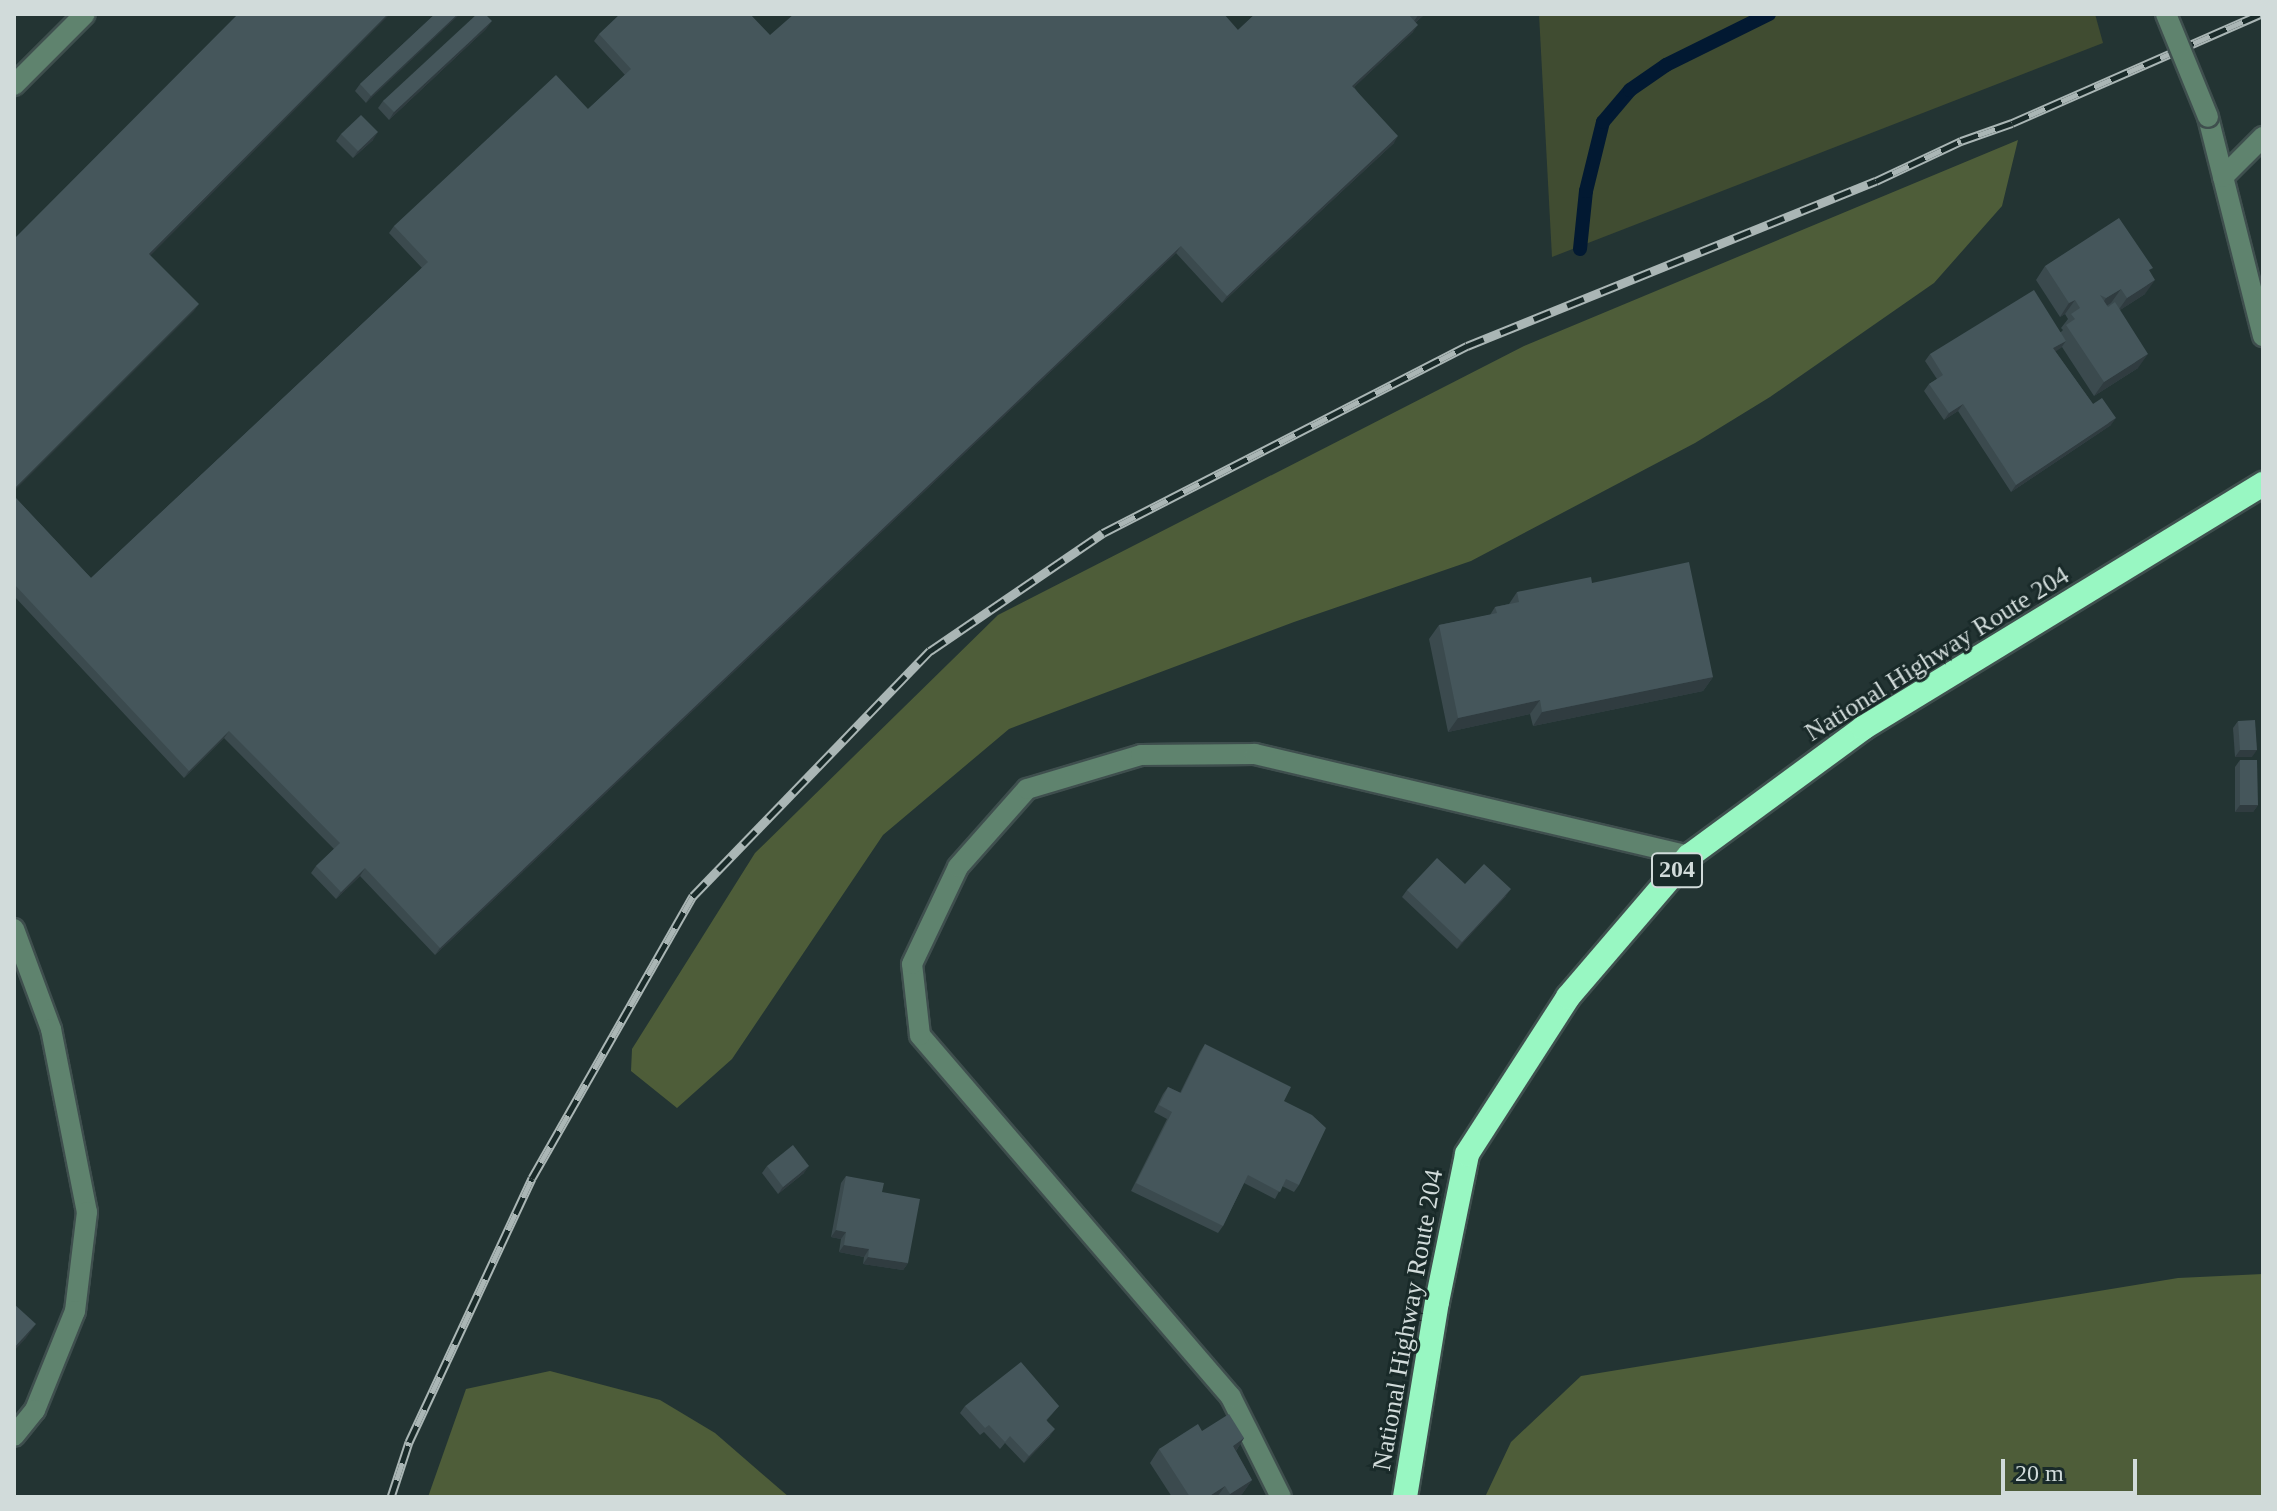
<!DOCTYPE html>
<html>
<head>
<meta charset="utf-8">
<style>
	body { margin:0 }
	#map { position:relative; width:2277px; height:1511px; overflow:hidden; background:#233433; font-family:Georgia,serif }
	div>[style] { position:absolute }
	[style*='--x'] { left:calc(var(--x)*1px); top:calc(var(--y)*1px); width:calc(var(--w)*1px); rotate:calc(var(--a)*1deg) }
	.green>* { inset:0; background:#404c31 }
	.forest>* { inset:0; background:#4e5d39 }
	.stream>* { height:14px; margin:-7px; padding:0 7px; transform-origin:7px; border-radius:7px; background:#021932 }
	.roads { filter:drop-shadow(2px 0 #3f4f4e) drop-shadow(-2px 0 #3f4f4e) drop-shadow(0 2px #3f4f4e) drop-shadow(0 -2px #3f4f4e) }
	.minor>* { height:20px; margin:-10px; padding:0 10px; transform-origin:10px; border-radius:10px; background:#5f836e }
	.highway>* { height:24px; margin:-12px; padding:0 12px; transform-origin:12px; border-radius:12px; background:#98f7c2 }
	.rail>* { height:9px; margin-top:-4.5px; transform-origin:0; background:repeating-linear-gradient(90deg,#192a29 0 18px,#aab6b5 0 36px); box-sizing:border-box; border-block:2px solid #aab6b5 }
	.bridges { filter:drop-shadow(2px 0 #3f4f4e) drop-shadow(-2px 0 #3f4f4e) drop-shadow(0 2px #3f4f4e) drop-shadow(0 -2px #3f4f4e) }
	.minor-bridge>* { height:20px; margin:-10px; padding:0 10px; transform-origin:10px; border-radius:10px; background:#5f836e }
	.wall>* { inset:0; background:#3b4a4e }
	.shaded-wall>* { inset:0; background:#303c40 }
	.building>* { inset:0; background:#45565b }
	span { translate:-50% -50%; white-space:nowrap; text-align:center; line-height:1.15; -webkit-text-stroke:6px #192a29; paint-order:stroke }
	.shield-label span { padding:2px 6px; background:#192a29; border:2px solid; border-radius:6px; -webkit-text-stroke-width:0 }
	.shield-label { font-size:24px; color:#d1dbda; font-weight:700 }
	.street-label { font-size:26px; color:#d1dbda }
	.frame { position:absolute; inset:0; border:16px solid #d1dbda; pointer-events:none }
	.scale { position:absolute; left:2001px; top:1459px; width:136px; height:36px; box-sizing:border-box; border:4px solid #d1dbda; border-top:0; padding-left:10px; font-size:24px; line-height:28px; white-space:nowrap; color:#d1dbda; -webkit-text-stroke:6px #192a29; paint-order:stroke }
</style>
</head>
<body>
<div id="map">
	<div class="green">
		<i style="clip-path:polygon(1539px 14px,2095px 14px,2103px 43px,1552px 257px)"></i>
	</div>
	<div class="forest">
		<i style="clip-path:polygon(2018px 140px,2002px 206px,1934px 283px,1770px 397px,1695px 443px,1471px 561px,1294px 622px,1009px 729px,883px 835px,732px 1059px,677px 1108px,631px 1071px,632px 1049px,755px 853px,998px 615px,1524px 346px)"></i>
		<i style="clip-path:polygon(2263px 1274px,2263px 1497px,1485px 1497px,1511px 1442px,1581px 1376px,2178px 1278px)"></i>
		<i style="clip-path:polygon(550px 1371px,660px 1400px,715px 1433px,789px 1497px,428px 1497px,466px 1389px)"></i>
	</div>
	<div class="stream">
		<i style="--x:1580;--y:249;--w:58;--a:-84.1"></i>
		<i style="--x:1586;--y:191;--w:71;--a:-76.2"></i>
		<i style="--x:1603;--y:122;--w:42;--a:-49.8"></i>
		<i style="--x:1630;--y:90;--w:44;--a:-34.8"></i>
		<i style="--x:1666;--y:65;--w:115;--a:-26.3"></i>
	</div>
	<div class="roads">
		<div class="minor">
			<i style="--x:14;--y:85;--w:100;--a:-45"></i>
			<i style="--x:2208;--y:117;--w:226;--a:75.9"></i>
			<i style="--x:2223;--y:177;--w:57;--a:-45"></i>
			<i style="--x:14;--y:929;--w:107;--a:69.7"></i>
			<i style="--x:51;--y:1029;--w:187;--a:78.9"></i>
			<i style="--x:87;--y:1212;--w:100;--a:96.9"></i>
			<i style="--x:75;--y:1311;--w:107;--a:112"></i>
			<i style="--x:35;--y:1410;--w:33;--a:129"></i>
			<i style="--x:1281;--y:1497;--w:112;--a:-116.6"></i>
			<i style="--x:1231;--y:1397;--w:477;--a:-130.7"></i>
			<i style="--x:920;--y:1035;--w:71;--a:-96.4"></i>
			<i style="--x:912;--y:964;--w:107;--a:-64.6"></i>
			<i style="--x:958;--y:867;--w:104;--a:-48.5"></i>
			<i style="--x:1027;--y:789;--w:119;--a:-16.6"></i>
			<i style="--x:1141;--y:755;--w:114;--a:-0.5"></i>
			<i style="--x:1255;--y:754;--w:446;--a:13.2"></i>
		</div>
		<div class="highway">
			<i style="--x:1405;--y:1497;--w:198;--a:-80.7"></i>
			<i style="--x:1437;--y:1302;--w:151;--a:-78.5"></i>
			<i style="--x:1467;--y:1154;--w:187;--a:-57.2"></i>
			<i style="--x:1568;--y:997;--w:186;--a:-49.4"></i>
			<i style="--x:1689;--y:856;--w:216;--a:-36.3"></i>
			<i style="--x:1863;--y:728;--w:469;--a:-31.4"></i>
		</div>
	</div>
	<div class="rail">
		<i style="--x:391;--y:1497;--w:58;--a:-71.9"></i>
		<i style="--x:409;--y:1442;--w:291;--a:-65"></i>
		<i style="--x:532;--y:1178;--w:325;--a:-60.3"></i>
		<i style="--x:693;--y:896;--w:341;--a:-46"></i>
		<i style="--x:930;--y:651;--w:209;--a:-34.3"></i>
		<i style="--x:1103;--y:533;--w:409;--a:-27.2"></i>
		<i style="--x:1467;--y:346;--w:441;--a:-22"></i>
		<i style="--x:1876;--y:181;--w:94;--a:-25.2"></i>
		<i style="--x:1961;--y:141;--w:54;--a:-19.4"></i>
		<i style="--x:2012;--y:123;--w:271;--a:-23.7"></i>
	</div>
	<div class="bridges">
		<div class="minor-bridge">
			<i style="--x:2166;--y:14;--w:111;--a:67.8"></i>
		</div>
	</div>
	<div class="wall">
		<i style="clip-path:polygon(435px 14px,366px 103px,355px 91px,360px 84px)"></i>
		<i style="clip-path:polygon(1255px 14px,1425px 14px,1415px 23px,1413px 32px,1354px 87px,1394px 143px,1222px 303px,1176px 253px,435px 955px,360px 876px,336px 899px,311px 873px,316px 866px,334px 849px,224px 738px,184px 778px,14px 596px,14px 496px,91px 578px,422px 268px,389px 233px,394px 226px,588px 109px,625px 75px,594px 41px,599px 34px,770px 35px,1238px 30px)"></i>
		<i style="clip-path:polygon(487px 28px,389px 120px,378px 108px,383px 101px)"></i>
		<i style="clip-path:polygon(341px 134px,373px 140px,353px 158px,336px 141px)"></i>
		<i style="clip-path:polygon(2045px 266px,2150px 272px,2145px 294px,2120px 310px,2138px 368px,2094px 396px,2062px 347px,2055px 351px,2093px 404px,2111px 425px,2011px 492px,1958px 411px,1944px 420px,1924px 391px,1929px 384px,1937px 379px,1925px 361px,1930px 354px,2061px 332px,2063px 330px,2061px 328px,2068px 319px,2065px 314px,2060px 317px,2036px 280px)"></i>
		<i style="clip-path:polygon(1592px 583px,1713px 677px,1703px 691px,1533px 726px,1530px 714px,1448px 732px,1429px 639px,1439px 625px,1490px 615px,1495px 607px,1509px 604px,1517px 592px)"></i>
		<i style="clip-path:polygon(2238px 721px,2252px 757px,2235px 757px,2233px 728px)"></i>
		<i style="clip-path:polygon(2240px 760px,2258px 805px,2253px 812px,2235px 812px,2235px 767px)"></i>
		<i style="clip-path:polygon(1465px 884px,1506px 896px,1457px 949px,1402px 897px,1407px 890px)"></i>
		<i style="clip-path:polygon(1205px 1044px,1284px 1101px,1299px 1185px,1294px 1192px,1282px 1186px,1275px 1199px,1244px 1183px,1223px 1226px,1218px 1233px,1131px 1191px,1167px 1119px,1154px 1112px,1163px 1094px,1168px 1087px,1180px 1093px,1200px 1052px)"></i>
		<i style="clip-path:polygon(767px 1166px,804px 1173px,778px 1194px,762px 1173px)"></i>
		<i style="clip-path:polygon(846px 1176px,882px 1192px,908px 1263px,903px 1270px,863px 1264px,864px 1257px,839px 1252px,841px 1239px,831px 1237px,841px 1183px)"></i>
		<i style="clip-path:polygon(965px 1406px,1059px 1406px,1047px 1420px,1050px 1436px,1024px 1463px,1005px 1443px,1000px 1449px,984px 1432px,980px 1435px,960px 1413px)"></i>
		<i style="clip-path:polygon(1202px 1431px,1244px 1438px,1236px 1451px,1252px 1480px,1242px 1494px,1237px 1497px,1172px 1497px,1150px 1463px,1159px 1449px)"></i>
	</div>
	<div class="shaded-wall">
		<i style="clip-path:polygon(388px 14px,390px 14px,144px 262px,149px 254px)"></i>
		<i style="clip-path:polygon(458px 14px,460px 14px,366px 103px,371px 96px)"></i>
		<i style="clip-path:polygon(1419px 14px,1425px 14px,1409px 28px)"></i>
		<i style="clip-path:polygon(492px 21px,487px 28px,389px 120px,394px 112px)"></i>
		<i style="clip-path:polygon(1418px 25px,1413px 32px,1348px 93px,1352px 86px)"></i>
		<i style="clip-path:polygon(378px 132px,373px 140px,353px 158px,358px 151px)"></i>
		<i style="clip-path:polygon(1398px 136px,1394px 143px,1222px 303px,1227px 296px)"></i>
		<i style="clip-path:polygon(1181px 246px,1176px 253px,435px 955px,440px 948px)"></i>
		<i style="clip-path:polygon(2155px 280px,2145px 294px,2117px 312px,2127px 298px)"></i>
		<i style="clip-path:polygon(2121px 289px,2111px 303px,2097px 312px,2106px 298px)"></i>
		<i style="clip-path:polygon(2075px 300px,2065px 314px,2060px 317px,2069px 303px)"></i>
		<i style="clip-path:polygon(199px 304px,194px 311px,14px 491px,14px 489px)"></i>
		<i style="clip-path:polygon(2066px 341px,2061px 348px,2048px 356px,2053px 348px)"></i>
		<i style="clip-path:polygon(2148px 354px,2138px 368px,2094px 396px,2104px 382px)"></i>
		<i style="clip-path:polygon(1963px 404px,1958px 411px,1944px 420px,1949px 413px)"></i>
		<i style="clip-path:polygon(2116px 418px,2111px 425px,2011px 492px,2016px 485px)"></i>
		<i style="clip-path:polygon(1713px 677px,1703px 691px,1533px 726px,1542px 712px)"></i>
		<i style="clip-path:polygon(1540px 700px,1530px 714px,1448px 732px,1458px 718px)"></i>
		<i style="clip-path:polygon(229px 731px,224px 738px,184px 778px,189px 771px)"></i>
		<i style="clip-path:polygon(2240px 750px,2257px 750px,2252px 757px,2235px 757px)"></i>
		<i style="clip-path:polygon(2240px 805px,2258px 805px,2253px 812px,2235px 812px)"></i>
		<i style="clip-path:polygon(365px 868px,360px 876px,336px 899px,341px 892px)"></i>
		<i style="clip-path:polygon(1511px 889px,1506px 896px,1457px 949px,1462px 942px)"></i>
		<i style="clip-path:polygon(809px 1166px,804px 1173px,778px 1194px,783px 1187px)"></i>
		<i style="clip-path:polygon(836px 1230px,846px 1232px,841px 1239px,831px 1237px)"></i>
		<i style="clip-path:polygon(844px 1245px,869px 1249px,864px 1257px,839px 1252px)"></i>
		<i style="clip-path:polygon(868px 1257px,908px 1263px,903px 1270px,863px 1264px)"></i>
		<i style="clip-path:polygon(36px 1324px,26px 1338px,14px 1351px,14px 1348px)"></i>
		<i style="clip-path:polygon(1055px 1429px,1050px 1436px,1024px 1463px,1029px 1456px)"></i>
		<i style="clip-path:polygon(1244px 1438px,1235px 1452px,1233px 1446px)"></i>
		<i style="clip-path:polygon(1252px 1480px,1242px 1494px,1237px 1497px,1228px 1497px,1230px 1494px)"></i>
		<i style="clip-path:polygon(1225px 1486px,1217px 1497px,1208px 1497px)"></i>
	</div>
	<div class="building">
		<i style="clip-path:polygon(238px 14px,388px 14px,149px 254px,199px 304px,14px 489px,14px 239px)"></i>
		<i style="clip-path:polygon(435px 14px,458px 14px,371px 96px,360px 84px)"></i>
		<i style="clip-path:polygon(477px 14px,485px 14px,492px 21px,394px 112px,383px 101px)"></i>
		<i style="clip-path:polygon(620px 14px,750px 14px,770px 35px,794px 14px,1224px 14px,1238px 30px,1255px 14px,1408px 14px,1418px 25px,1352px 86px,1398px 136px,1227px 296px,1181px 246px,440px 948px,365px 868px,341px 892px,316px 866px,340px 843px,229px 731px,189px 771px,14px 584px,14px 496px,91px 578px,428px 262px,394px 226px,556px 75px,588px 109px,631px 69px,599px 34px)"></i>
		<i style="clip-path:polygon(361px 115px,378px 132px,358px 151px,341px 134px)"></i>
		<i style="clip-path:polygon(2119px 218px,2153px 268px,2149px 270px,2155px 280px,2127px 298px,2121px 289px,2106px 298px,2100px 295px,2108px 307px,2115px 302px,2148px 354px,2104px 382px,2066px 325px,2075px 319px,2071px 314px,2080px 308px,2075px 300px,2069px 303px,2045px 266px)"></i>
		<i style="clip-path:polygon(2034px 290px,2066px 341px,2053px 348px,2093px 404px,2102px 398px,2116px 418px,2016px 485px,1963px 404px,1949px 413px,1929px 384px,1943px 375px,1930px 354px)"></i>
		<i style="clip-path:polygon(1689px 562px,1713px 677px,1542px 712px,1540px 700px,1458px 718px,1439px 625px,1497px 613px,1495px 607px,1519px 602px,1517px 592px,1591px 577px,1592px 583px)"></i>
		<i style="clip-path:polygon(2255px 720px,2257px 750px,2240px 750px,2238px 721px)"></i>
		<i style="clip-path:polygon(2240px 760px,2257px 760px,2258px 805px,2240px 805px)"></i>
		<i style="clip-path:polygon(1437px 858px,1465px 884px,1484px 864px,1511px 889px,1462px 942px,1407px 890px)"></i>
		<i style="clip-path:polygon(1205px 1044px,1291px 1087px,1284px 1101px,1312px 1115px,1326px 1128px,1299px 1185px,1286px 1179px,1280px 1192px,1248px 1175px,1223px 1226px,1136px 1183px,1172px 1112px,1159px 1105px,1168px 1087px,1181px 1093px)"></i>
		<i style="clip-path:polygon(793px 1145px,809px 1166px,783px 1187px,767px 1166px)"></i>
		<i style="clip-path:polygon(846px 1176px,884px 1183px,882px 1192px,920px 1199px,908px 1263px,868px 1257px,869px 1249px,844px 1245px,846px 1232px,836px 1230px)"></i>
		<i style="clip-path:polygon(14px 1304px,36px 1324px,14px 1348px)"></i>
		<i style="clip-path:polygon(1021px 1362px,1059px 1406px,1046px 1420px,1055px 1429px,1029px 1456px,1010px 1436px,1005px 1442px,989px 1425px,985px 1428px,965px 1406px)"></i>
		<i style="clip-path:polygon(1229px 1414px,1244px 1438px,1233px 1446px,1252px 1480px,1230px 1494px,1225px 1486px,1208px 1497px,1190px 1497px,1159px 1449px,1198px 1424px,1202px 1431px)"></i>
	</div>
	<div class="shield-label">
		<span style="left:1677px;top:870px">204</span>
	</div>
	<div class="street-label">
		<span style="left:1937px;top:654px;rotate:-32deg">National Highway Route 204</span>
		<span style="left:1408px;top:1320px;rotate:-80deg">National Highway Route 204</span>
	</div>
	<div class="frame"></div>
	<div class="scale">20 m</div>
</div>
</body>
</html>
